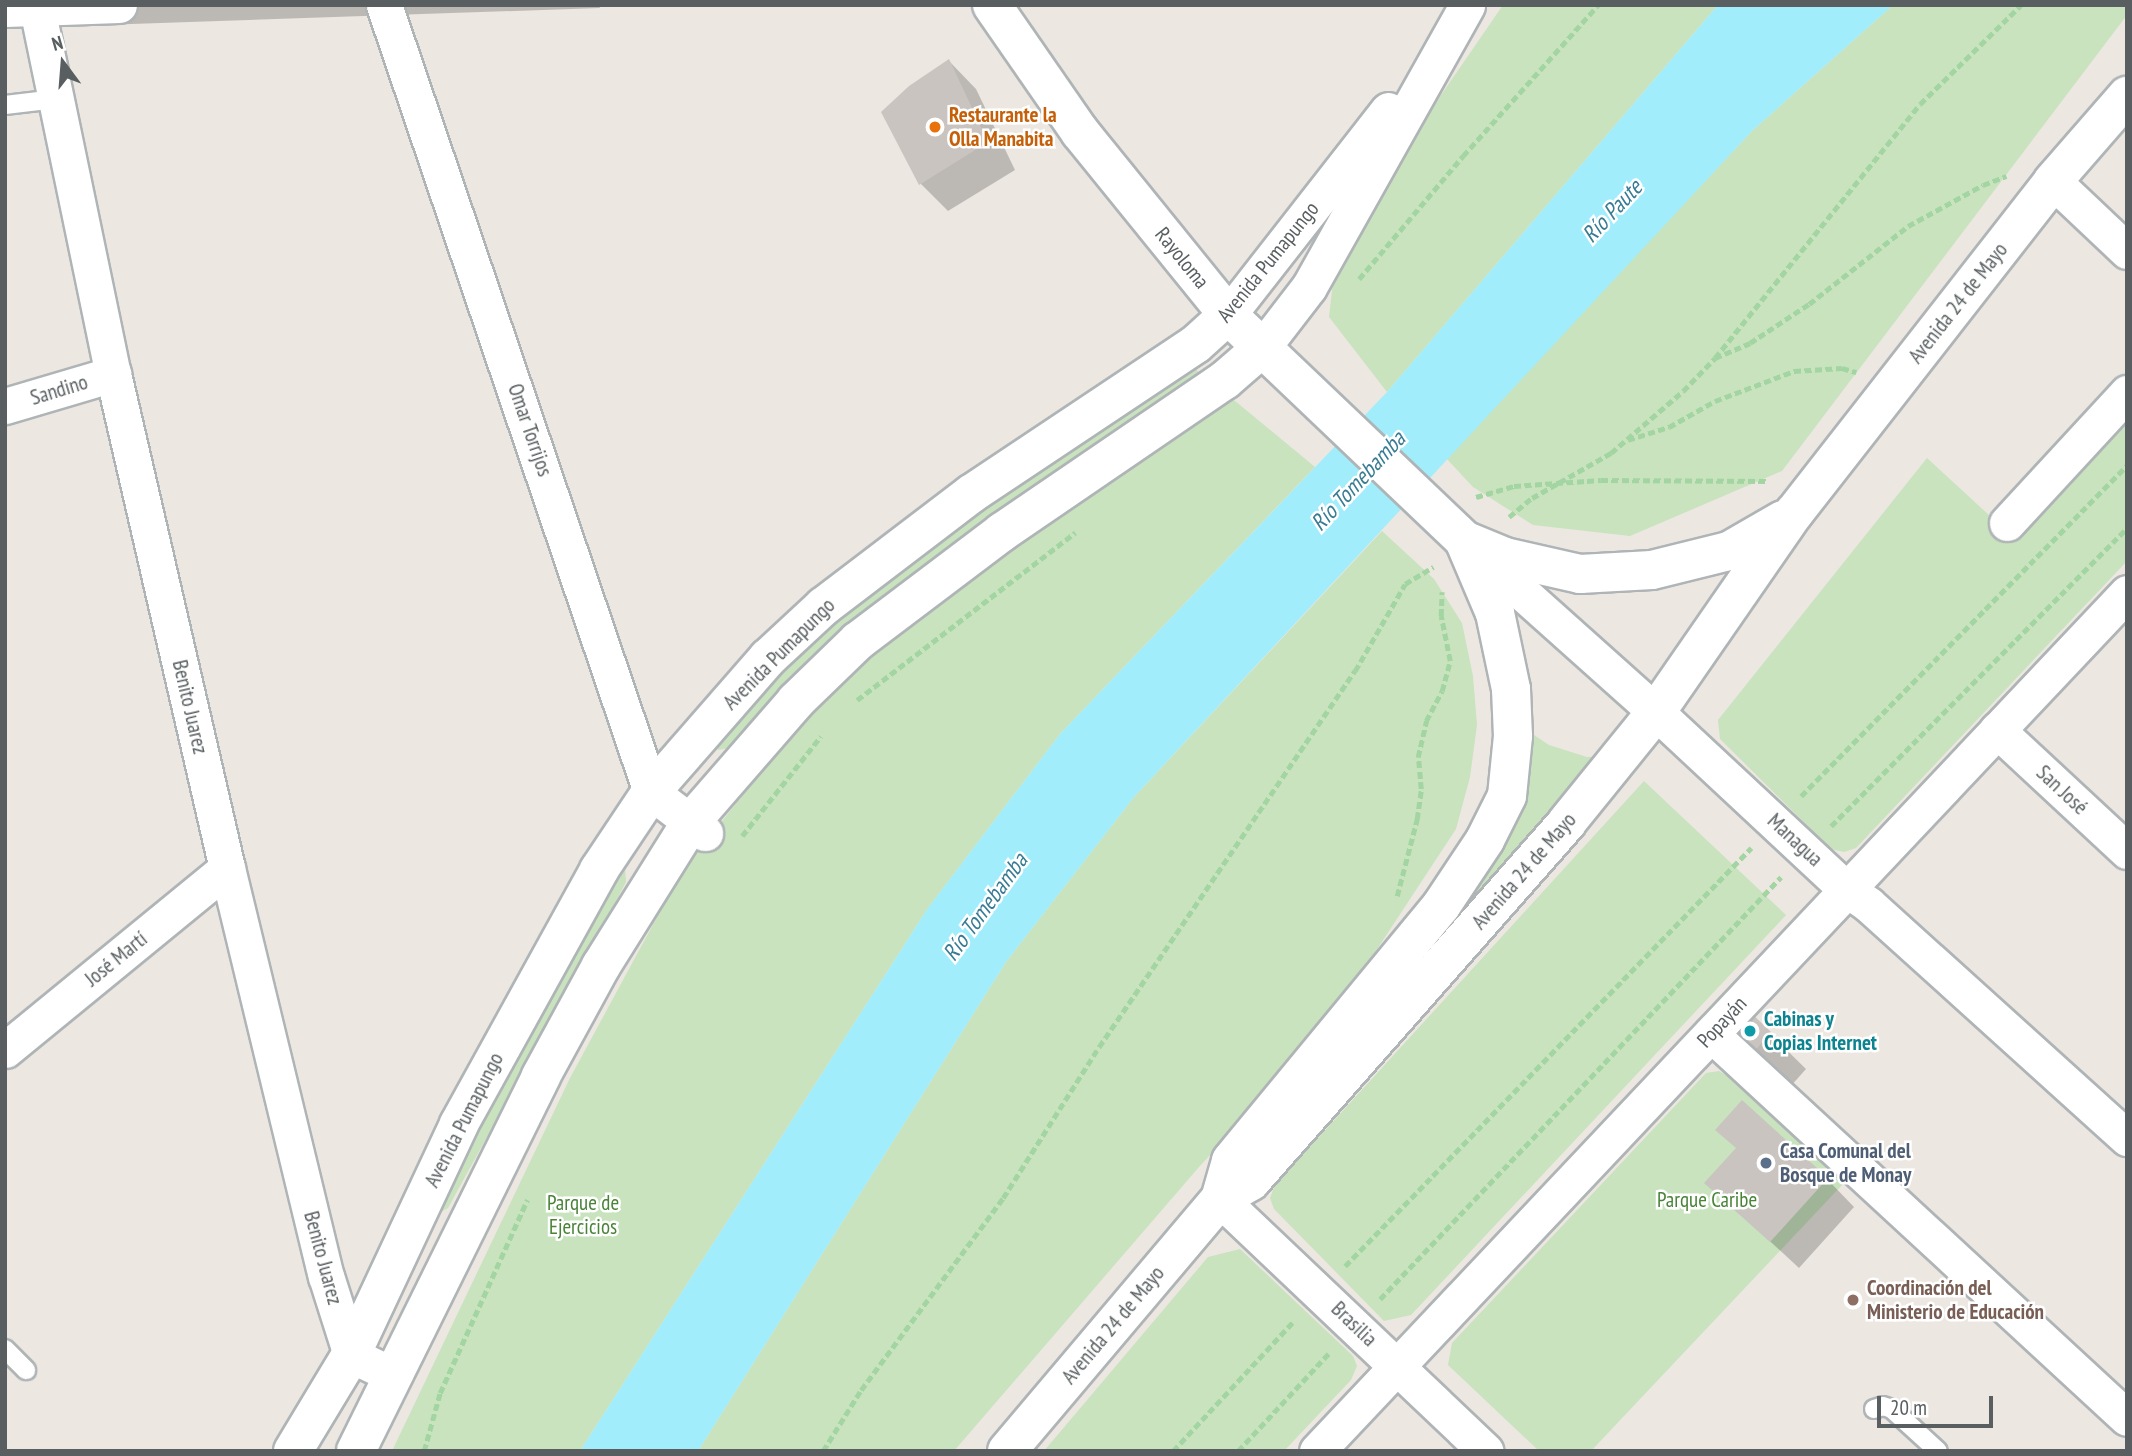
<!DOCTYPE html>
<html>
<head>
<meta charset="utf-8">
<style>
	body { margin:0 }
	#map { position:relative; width:2132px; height:1456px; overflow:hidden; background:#ece7e1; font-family:"PT Sans Narrow",sans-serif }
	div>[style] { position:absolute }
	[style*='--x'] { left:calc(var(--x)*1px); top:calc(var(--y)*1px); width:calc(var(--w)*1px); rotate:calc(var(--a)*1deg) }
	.green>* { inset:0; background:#c8e3be }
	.water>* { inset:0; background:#a1edfc }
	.shadow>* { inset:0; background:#0003 }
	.building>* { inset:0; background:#c9c4c0 }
	.path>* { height:4.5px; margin-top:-2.25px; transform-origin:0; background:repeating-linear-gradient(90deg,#a2d5a1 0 7px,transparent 0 10.5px) }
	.roads { filter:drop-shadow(2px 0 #afb4b6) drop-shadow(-2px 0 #afb4b6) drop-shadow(0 2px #afb4b6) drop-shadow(0 -2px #afb4b6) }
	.service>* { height:18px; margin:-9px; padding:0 9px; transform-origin:9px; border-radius:9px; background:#fff }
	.minor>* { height:35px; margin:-17.5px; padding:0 17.5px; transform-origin:17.5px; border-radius:17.5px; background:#fff }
	.secondary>* { height:38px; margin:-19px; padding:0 19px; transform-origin:19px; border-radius:19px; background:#fff }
	.dots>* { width:19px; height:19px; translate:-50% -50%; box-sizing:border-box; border:4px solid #fff; border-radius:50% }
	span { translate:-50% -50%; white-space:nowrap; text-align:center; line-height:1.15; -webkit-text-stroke:5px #fff; paint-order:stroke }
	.food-label { font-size:21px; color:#c56008; font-weight:700 }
	.left { translate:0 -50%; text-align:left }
	.street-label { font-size:21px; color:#595f61 }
	.culture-label { font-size:21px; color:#0d838f; font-weight:700 }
	.service-label { font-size:21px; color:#4e5e75; font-weight:700 }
	.park-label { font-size:21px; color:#488337 }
	.education-label { font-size:21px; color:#785e54; font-weight:700 }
	.water-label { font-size:23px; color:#387c93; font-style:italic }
	.frame { position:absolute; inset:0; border:7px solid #595f61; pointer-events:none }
	.north { position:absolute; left:28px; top:28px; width:70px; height:70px; -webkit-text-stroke:5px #fff; paint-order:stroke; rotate:344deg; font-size:19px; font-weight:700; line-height:28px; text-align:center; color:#595f61 }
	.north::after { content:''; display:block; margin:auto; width:24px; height:32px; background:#595f61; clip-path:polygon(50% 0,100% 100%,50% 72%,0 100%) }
	.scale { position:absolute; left:1877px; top:1396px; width:116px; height:32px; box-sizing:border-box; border:4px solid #595f61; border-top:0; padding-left:9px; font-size:21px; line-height:24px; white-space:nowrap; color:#595f61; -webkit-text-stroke:5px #fff; paint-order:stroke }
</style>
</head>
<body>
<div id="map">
	<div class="green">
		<i style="clip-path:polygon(1503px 5px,1718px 5px,1387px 392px,1329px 317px,1333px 282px,1417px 130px)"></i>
		<i style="clip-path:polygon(1893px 5px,2127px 5px,2127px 15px,1782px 471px,1630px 536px,1533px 525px,1473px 487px,1446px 458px,1752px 131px)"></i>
		<i style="clip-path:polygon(1192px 365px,1206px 379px,794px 681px,729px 748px,718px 750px,718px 736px,783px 667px,846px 611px,919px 552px)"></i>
		<i style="clip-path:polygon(1229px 396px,1315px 467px,1060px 734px,928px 908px,580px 1451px,392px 1451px,570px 1078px,682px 871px,849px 663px,1060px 518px)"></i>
		<i style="clip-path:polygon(2127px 420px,2127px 561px,1856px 848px,1844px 852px,1831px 849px,1720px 739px,1718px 720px,1927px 458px,2016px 540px)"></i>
		<i style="clip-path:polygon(1382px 531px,1434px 579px,1462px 623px,1473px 676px,1477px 725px,1470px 777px,1456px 829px,1322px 1033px,1199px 1167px,954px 1451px,698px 1451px,1006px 962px,1134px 797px)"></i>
		<i style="clip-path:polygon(1522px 718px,1534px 735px,1549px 745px,1587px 757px,1610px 756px,1235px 1162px,1436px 917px)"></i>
		<i style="clip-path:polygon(1644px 781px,1786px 915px,1411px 1315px,1384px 1321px,1274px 1209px,1270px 1198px,1275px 1185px)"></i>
		<i style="clip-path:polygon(625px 868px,626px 882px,605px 922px,448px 1208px,437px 1214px,438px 1203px,614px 875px)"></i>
		<i style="clip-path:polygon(1719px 1071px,1731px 1078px,1844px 1183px,1591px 1451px,1539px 1451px,1448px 1365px,1452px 1343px,1706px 1073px)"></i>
		<i style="clip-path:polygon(1240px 1249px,1353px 1356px,1357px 1366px,1351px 1380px,1284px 1451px,1044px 1451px,1208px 1257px)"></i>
	</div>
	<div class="water">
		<i style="clip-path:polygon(1718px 5px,1893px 5px,1752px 131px,1134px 797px,1006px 962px,698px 1451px,580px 1451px,928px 908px,1060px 734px,1387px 392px)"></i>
	</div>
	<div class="shadow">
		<i style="clip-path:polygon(52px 5px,599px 5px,600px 8px,73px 26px)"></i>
		<i style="clip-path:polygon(949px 61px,976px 89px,1015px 170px,948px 211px,921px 184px)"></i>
		<i style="clip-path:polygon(1748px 1012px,1806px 1069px,1790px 1087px,1731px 1031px)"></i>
		<i style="clip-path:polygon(1827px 1179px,1854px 1207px,1799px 1268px,1706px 1182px)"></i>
	</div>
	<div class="building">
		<i style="clip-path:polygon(949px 59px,988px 142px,919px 185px,881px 112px,909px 86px)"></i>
		<i style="clip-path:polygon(1748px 1010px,1771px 1032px,1753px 1053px,1728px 1031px)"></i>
		<i style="clip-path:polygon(1742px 1100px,1828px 1178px,1770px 1242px,1704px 1183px,1736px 1148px,1715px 1130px)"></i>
	</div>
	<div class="path">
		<i style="--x:1359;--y:279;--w:161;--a:-49.8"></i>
		<i style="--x:1463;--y:156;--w:203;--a:-48.2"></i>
		<i style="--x:1715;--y:358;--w:38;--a:-23"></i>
		<i style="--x:1750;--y:343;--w:71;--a:-33.5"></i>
		<i style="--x:1809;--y:304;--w:126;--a:-38.2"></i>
		<i style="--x:1908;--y:226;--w:85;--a:-28.7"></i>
		<i style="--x:1983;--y:185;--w:25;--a:-21"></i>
		<i style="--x:1628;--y:440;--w:43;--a:-17.6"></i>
		<i style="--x:1669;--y:427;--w:53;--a:-29.5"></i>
		<i style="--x:1715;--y:401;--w:85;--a:-20.8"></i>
		<i style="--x:1794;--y:371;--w:48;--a:-3.6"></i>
		<i style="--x:1842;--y:368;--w:15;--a:16"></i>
		<i style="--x:1476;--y:497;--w:40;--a:-16"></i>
		<i style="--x:1514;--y:486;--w:87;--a:-3.9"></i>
		<i style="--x:1601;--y:480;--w:168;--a:0.3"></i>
		<i style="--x:1509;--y:517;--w:30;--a:-40"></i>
		<i style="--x:1532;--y:498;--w:91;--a:-29.7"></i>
		<i style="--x:1611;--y:453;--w:95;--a:-40.7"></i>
		<i style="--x:1683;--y:391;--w:46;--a:-45.9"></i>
		<i style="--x:1715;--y:358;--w:326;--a:-51.1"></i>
		<i style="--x:1920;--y:104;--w:141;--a:-44.4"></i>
		<i style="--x:857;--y:700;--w:275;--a:-37.5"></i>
		<i style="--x:1801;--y:796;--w:465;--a:-45.4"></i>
		<i style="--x:1831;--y:826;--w:420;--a:-45.2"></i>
		<i style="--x:742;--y:836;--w:127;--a:-51.7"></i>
		<i style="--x:1397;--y:896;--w:80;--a:-75.4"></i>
		<i style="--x:1417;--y:819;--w:30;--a:-82"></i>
		<i style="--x:1421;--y:789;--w:32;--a:-95"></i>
		<i style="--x:1418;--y:757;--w:37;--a:-77"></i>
		<i style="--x:1426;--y:721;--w:34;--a:-62"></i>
		<i style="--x:1442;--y:691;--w:31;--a:-75"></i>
		<i style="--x:1450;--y:661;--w:46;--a:-101.3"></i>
		<i style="--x:1441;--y:616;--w:24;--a:-88"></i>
		<i style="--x:1345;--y:1266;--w:583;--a:-45.83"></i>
		<i style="--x:1380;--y:1299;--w:582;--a:-46.46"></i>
		<i style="--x:424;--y:1451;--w:60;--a:-74.6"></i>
		<i style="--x:440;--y:1393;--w:212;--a:-65.7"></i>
		<i style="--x:823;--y:1451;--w:72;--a:-58.1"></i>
		<i style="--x:861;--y:1390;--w:239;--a:-53.5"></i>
		<i style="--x:1003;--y:1198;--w:179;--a:-57.6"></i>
		<i style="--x:1099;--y:1047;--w:455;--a:-55.8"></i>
		<i style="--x:1355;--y:671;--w:100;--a:-60.1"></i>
		<i style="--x:1405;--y:584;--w:33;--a:-31"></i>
		<i style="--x:1173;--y:1451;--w:178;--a:-47.1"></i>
		<i style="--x:1238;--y:1451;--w:135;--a:-47.1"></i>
	</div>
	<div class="roads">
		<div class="service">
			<i style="--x:5;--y:105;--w:51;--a:-6.7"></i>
			<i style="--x:5;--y:1349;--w:30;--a:45"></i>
			<i style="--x:1874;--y:1409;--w:9;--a:-18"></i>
			<i style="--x:1883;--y:1406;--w:9;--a:18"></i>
			<i style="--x:1892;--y:1409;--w:62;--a:42.4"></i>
		</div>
		<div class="minor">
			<i style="--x:384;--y:5;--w:831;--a:71.26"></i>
			<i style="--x:651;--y:792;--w:68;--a:37.2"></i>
			<i style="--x:37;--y:8;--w:374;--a:78.3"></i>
			<i style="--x:113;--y:374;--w:507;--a:77.01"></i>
			<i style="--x:227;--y:868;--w:420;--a:76.4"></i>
			<i style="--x:326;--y:1276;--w:83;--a:72.4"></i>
			<i style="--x:351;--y:1355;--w:47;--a:25.5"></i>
			<i style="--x:5;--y:9;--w:114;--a:-2"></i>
			<i style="--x:2053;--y:181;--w:102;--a:43.4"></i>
			<i style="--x:1228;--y:315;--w:260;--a:-52"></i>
			<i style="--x:1262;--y:348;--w:77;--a:-52.4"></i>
			<i style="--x:1309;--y:287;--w:323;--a:-60.7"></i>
			<i style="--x:5;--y:406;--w:113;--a:-16.5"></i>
			<i style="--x:2007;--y:523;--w:177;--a:-47.3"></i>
			<i style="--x:1469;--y:545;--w:251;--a:41.8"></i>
			<i style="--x:1656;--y:712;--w:258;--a:43"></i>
			<i style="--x:1845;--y:888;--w:29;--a:35"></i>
			<i style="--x:1869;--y:905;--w:348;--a:42.1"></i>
			<i style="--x:1997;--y:730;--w:178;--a:42.9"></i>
			<i style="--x:1711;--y:1034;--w:566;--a:42.71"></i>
			<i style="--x:5;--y:1050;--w:287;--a:-39.3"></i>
			<i style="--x:1220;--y:1199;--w:366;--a:43.5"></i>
			<i style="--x:1317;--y:1451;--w:1180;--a:-46.65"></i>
		</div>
		<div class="secondary">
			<i style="--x:992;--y:5;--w:155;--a:55.3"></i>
			<i style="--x:1080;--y:132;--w:235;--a:51"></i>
			<i style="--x:1228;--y:315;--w:326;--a:43.6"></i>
			<i style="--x:1464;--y:540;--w:79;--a:67"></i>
			<i style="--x:1495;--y:613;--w:78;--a:78.1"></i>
			<i style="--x:1511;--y:689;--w:47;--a:87.6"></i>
			<i style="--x:1513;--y:736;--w:60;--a:95.7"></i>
			<i style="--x:1507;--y:796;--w:49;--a:116.6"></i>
			<i style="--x:1485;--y:840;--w:79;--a:123.7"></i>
			<i style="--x:1441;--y:906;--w:330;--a:129.5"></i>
			<i style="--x:1231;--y:1161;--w:40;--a:106"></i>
			<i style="--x:1464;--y:540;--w:44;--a:22.5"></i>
			<i style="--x:1505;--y:557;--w:77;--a:12.8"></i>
			<i style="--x:1580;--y:574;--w:72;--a:-3.2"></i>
			<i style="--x:1652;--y:570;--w:79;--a:-13.9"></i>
			<i style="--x:1729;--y:551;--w:62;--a:-29.9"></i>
			<i style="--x:293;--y:1451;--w:112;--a:-58.9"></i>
			<i style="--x:351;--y:1355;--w:255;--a:-64.9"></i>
			<i style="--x:459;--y:1124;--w:290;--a:-61.1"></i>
			<i style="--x:599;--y:870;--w:94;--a:-56.3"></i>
			<i style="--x:651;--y:792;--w:178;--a:-48.9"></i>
			<i style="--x:768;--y:658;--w:76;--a:-42.9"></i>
			<i style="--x:824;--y:606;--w:185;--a:-37.3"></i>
			<i style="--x:971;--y:494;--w:270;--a:-33.7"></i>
			<i style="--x:1196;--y:344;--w:43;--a:-42.2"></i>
			<i style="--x:356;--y:1451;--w:418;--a:-63.7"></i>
			<i style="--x:541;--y:1076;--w:125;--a:-61.4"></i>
			<i style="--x:601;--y:966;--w:170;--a:-58"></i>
			<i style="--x:691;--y:822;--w:160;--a:-49"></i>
			<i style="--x:796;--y:701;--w:86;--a:-44.1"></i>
			<i style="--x:858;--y:641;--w:181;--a:-37.1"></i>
			<i style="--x:1002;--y:532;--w:270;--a:-34.3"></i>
			<i style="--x:1225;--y:380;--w:49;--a:-40.9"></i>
			<i style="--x:1007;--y:1451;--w:330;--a:-49.8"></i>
			<i style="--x:1220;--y:1199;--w:36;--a:-30"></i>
			<i style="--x:1251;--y:1181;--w:478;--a:-48.6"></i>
			<i style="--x:1567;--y:822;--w:141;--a:-51"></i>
			<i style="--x:1656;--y:712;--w:242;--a:-55.3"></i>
			<i style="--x:1794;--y:513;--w:421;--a:-52"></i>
			<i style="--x:2053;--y:181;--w:113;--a:-49"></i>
		</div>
	</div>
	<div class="dots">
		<i style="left:935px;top:127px;background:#e8710a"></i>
		<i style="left:1750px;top:1031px;background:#0f9aa8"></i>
		<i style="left:1766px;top:1163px;background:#5c6f8a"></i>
		<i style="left:1853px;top:1300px;background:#8d6e63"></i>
	</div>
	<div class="food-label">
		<span class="left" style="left:949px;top:127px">Restaurante la<br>Olla Manabita</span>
	</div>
	<div class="street-label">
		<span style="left:1182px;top:258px;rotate:51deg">Rayoloma</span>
		<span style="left:1268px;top:262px;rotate:-51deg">Avenida Pumapungo</span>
		<span style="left:1958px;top:303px;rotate:-52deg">Avenida 24 de Mayo</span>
		<span style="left:59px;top:390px;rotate:-17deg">Sandino</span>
		<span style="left:530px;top:430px;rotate:71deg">Omar Torrijos</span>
		<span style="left:779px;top:654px;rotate:-45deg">Avenida Pumapungo</span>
		<span style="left:190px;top:707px;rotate:77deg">Benito Juarez</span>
		<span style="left:2062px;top:790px;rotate:43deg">San José</span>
		<span style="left:1795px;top:840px;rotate:43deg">Managua</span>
		<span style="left:1524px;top:871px;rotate:-49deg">Avenida 24 de Mayo</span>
		<span style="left:116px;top:959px;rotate:-39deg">José Martí</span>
		<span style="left:1722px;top:1022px;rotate:-47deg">Popayán</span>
		<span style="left:464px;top:1120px;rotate:-63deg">Avenida Pumapungo</span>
		<span style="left:323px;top:1258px;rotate:75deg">Benito Juarez</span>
		<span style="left:1354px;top:1324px;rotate:44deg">Brasilia</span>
		<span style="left:1113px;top:1325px;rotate:-50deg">Avenida 24 de Mayo</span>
	</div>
	<div class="culture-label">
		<span class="left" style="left:1764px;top:1031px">Cabinas y<br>Copias Internet</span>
	</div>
	<div class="service-label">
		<span class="left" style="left:1780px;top:1163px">Casa Comunal del<br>Bosque de Monay</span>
	</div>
	<div class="park-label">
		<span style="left:1707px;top:1200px">Parque Caribe</span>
		<span style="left:583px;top:1215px">Parque de<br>Ejercicios</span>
	</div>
	<div class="education-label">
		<span class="left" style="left:1867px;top:1300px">Coordinación del<br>Ministerio de Educación</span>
	</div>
	<div class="water-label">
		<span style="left:1612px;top:211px;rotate:-47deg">Río Paute</span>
		<span style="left:1358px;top:481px;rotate:-47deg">Río Tomebamba</span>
		<span style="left:985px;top:907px;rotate:-54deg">Río Tomebamba</span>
	</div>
	<div class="frame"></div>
	<div class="north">N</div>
	<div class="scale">20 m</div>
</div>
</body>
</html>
